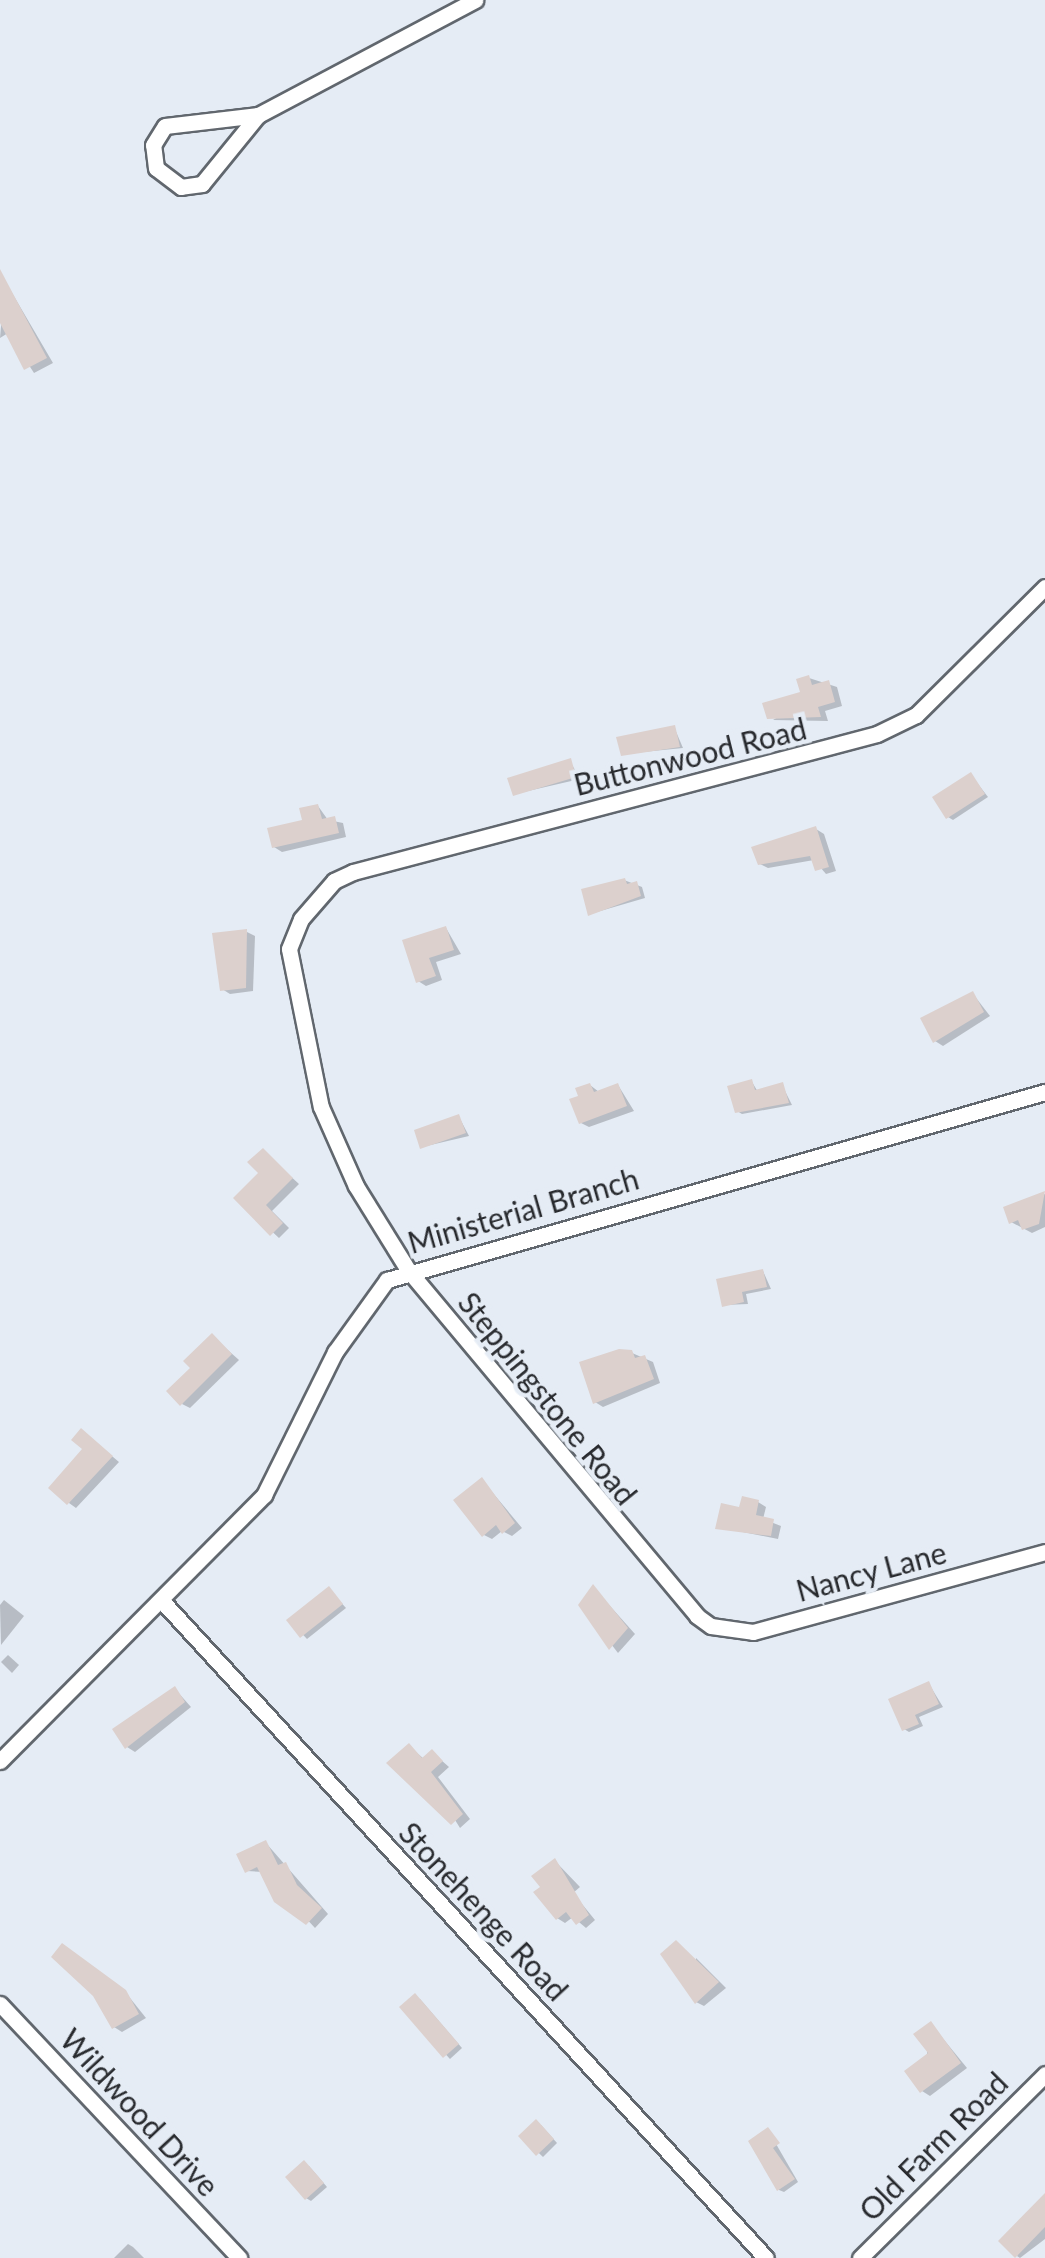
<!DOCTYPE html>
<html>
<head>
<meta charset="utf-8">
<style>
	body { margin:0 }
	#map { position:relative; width:1045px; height:2258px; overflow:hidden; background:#e5ecf5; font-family:Lato,sans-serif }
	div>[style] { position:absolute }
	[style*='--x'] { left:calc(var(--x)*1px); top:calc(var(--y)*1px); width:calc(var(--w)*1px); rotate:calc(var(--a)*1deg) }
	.shadow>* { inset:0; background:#0003 }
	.building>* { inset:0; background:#dcd0cd }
	.roads { filter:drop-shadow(2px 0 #61676e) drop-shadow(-2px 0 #61676e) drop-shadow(0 2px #61676e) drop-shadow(0 -2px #61676e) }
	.minor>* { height:15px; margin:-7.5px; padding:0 7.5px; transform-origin:7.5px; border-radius:7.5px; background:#fff }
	span { translate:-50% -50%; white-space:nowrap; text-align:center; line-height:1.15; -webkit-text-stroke:9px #e5ecf5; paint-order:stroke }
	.street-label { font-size:30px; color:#282a2e }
</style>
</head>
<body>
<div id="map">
	<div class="shadow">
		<i style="clip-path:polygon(5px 281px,53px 363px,34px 373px,8px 333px,0 338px)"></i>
		<i style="clip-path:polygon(809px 678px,837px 687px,842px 706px,825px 711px,828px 721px,773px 720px,789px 710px,769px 717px,765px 705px,803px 693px,799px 681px)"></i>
		<i style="clip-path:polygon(674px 727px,683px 748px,623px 754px)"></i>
		<i style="clip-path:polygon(570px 761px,580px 779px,515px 794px)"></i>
		<i style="clip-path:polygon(971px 775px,988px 797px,953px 820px,948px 817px)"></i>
		<i style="clip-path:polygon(318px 806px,328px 820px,343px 823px,346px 837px,282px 852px,274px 847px)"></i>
		<i style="clip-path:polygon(816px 829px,824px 834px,836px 871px,826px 874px,814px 860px,768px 868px,760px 864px)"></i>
		<i style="clip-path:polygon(624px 880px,642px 887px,645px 898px,590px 914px)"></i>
		<i style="clip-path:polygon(446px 928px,461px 954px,436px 962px,442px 980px,426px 986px,418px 981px,405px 942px)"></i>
		<i style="clip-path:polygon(247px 932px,255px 936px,253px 991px,230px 994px,222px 989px)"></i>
		<i style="clip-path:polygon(973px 994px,990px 1016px,943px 1046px,935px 1041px)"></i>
		<i style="clip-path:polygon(752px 1082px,758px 1092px,782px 1085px,792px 1105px,742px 1114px,737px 1111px)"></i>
		<i style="clip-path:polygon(590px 1085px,599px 1092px,618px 1085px,634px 1111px,589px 1127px,581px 1123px)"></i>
		<i style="clip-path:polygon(459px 1117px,469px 1136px,422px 1147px)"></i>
		<i style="clip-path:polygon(263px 1151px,299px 1184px,272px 1211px,289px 1228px,279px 1238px,236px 1198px,262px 1173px)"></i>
		<i style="clip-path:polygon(1045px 1194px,1045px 1227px,1032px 1233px,1011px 1222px,1006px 1208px)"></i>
		<i style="clip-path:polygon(763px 1271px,771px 1289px,746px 1294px,748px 1304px,724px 1305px)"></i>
		<i style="clip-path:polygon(212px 1336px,239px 1360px,190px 1408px,182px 1404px)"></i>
		<i style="clip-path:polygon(632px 1353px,653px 1362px,660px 1383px,603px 1407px,595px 1402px)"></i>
		<i style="clip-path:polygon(82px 1431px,119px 1462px,76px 1508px,69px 1503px,85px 1449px)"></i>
		<i style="clip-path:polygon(482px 1480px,522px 1528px,512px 1536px,502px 1531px,492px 1539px,484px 1535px)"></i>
		<i style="clip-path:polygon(758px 1502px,766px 1507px,763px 1519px,781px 1526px,778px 1539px,718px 1527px)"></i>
		<i style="clip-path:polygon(593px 1587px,635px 1634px,618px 1653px,581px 1605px)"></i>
		<i style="clip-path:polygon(329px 1589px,346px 1608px,307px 1639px,289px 1620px)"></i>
		<i style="clip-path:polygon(4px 1600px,24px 1616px,1px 1645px,0 1605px)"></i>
		<i style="clip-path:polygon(8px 1655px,19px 1665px,12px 1673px,1px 1662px)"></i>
		<i style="clip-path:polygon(929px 1684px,943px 1707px,919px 1717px,923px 1726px,909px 1732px,904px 1729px)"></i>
		<i style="clip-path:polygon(175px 1689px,191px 1707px,135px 1752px,127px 1747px)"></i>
		<i style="clip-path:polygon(409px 1746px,424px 1759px,432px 1752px,449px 1767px,438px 1777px,470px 1819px,460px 1828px)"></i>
		<i style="clip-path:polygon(266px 1843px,328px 1914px,315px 1928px,263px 1872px,247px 1871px)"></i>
		<i style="clip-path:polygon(555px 1861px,580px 1887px,573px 1893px,595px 1920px,586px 1928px,573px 1917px,565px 1923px,557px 1918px,543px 1887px)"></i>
		<i style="clip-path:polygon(696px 1958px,726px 1988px,704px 2006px,696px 2002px)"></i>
		<i style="clip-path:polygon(126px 1993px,146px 2018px,122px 2032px,114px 2027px)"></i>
		<i style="clip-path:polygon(420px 1999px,462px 2048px,450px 2059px,402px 2007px)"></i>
		<i style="clip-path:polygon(931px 2024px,967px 2068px,930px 2096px,922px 2091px)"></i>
		<i style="clip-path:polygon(541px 2125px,557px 2143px,543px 2157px,521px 2136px)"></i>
		<i style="clip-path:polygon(768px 2130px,798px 2182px,784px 2192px,779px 2190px)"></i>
		<i style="clip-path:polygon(309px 2166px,327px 2187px,311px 2201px,306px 2198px)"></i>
		<i style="clip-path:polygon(1045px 2202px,1045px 2239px,1020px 2258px,1017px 2256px)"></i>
		<i style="clip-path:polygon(128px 2244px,133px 2247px,144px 2258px,114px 2258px)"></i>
	</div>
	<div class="building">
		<i style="clip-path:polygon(0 269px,47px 358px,24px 370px,0 323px)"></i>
		<i style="clip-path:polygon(809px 675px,812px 685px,829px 680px,835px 702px,818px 707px,821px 717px,767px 719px,762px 703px,800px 692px,796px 679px)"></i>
		<i style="clip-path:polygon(675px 725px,680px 747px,621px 756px,616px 737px)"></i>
		<i style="clip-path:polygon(571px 758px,576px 777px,513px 796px,507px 778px)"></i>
		<i style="clip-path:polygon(971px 772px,985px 794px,946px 819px,932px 797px)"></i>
		<i style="clip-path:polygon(318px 804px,322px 819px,335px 816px,339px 833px,272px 848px,267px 828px,302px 820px,299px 808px)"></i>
		<i style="clip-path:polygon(816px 826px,829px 867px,815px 871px,810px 856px,758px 865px,751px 847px)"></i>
		<i style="clip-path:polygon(625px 878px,627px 884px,637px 881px,641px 896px,588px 916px,581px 889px)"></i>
		<i style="clip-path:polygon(446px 926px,454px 950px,429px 958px,436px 976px,416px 983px,402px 940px)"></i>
		<i style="clip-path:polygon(247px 929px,246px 988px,220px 991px,212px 933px)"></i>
		<i style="clip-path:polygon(973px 991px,984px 1012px,933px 1043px,920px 1018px)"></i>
		<i style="clip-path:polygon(752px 1079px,755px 1090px,783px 1082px,789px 1103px,735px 1113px,727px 1086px)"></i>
		<i style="clip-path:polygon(590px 1083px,594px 1092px,618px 1083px,627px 1106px,579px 1124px,569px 1099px,578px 1096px,575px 1088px)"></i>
		<i style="clip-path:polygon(459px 1114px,466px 1133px,420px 1149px,414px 1130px)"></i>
		<i style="clip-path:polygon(263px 1148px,293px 1178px,266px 1205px,283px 1223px,270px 1236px,233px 1198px,258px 1173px,247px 1162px)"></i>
		<i style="clip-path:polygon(1045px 1191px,1039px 1224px,1022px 1230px,1018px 1220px,1009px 1224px,1003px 1207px)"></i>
		<i style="clip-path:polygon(763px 1269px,767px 1287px,742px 1292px,744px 1302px,722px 1307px,716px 1279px)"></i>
		<i style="clip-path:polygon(212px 1333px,232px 1354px,180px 1406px,166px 1391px,190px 1368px,183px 1361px)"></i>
		<i style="clip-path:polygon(619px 1349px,632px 1350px,635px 1358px,645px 1355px,654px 1379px,593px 1404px,579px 1362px)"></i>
		<i style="clip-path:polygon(81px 1428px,113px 1456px,67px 1505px,48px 1488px,82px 1449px,71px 1440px)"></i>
		<i style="clip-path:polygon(482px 1477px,515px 1523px,502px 1534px,496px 1525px,482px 1537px,453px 1500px)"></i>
		<i style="clip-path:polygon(742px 1496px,759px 1500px,756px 1515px,774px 1519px,771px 1536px,715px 1529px,721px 1503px,739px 1507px)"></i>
		<i style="clip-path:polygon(593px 1584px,628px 1628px,609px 1650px,578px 1605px)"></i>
		<i style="clip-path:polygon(329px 1586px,343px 1604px,300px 1638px,286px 1620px)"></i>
		<i style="clip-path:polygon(929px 1681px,939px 1704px,915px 1715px,919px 1724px,902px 1731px,888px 1699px)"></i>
		<i style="clip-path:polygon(175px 1686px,185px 1702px,125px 1749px,112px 1729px)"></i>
		<i style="clip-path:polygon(409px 1743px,422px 1758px,432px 1749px,443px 1761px,431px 1772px,463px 1814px,451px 1825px,386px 1763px)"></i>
		<i style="clip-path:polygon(266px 1840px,278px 1865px,286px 1862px,297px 1885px,322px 1908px,306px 1925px,274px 1902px,257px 1867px,245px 1873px,236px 1854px)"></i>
		<i style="clip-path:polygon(555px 1858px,589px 1915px,576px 1925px,566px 1912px,556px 1920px,533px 1892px,540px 1887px,531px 1876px)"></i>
		<i style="clip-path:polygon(676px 1940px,719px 1982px,695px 2004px,660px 1954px)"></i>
		<i style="clip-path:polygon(62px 1943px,126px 1990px,139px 2014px,112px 2029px,93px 1996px,51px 1957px)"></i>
		<i style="clip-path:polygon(415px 1993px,459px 2044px,443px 2058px,399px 2007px)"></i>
		<i style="clip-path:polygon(931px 2021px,961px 2063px,920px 2093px,904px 2071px,928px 2053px,913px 2034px)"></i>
		<i style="clip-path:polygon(536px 2119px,554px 2139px,536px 2156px,518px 2136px)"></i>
		<i style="clip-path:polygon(768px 2127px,780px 2143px,773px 2148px,795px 2179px,777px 2191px,748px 2141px)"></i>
		<i style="clip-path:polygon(304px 2160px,324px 2183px,305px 2200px,285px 2177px)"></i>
		<i style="clip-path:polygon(1045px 2193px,1045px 2227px,1015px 2258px,998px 2241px)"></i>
	</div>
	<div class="roads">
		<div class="minor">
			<i style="--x:258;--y:115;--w:89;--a:129.1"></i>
			<i style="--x:202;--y:184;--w:21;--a:172"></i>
			<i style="--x:181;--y:187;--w:31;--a:-143"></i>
			<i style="--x:156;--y:168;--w:23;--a:-97"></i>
			<i style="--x:153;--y:145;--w:22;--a:-58"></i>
			<i style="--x:165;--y:126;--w:94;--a:-6.7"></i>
			<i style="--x:258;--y:115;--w:246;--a:-27.9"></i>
			<i style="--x:1045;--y:587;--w:182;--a:135.2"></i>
			<i style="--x:916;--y:715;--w:43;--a:154"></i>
			<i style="--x:877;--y:734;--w:542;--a:165.25"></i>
			<i style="--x:353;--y:872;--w:21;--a:155"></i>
			<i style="--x:334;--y:881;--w:50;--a:131"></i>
			<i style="--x:301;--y:919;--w:32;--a:112"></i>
			<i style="--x:289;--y:949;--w:161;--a:78.6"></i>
			<i style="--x:321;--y:1107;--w:86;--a:66.1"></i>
			<i style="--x:356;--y:1186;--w:99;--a:58.2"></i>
			<i style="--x:408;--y:1270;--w:451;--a:50.1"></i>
			<i style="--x:697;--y:1616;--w:17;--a:36"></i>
			<i style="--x:711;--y:1626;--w:42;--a:8.1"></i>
			<i style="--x:753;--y:1632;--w:303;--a:-15.3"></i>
			<i style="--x:162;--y:1601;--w:892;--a:47.41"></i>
			<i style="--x:0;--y:1761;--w:375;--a:-45.2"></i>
			<i style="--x:264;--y:1495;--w:160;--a:-63.6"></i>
			<i style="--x:335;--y:1352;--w:89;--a:-54.2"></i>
			<i style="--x:387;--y:1280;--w:684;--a:-15.95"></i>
			<i style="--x:0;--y:2004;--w:349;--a:46.7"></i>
			<i style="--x:860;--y:2258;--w:261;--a:-44.8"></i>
		</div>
	</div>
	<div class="street-label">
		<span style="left:690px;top:756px;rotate:-14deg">Buttonwood Road</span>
		<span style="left:523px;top:1210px;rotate:-16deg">Ministerial Branch</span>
		<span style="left:548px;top:1398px;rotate:51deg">Steppingstone Road</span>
		<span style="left:871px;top:1571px;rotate:-15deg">Nancy Lane</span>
		<span style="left:484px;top:1911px;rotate:47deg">Stonehenge Road</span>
		<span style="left:140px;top:2112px;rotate:47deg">Wildwood Drive</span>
		<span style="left:933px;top:2146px;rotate:-45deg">Old Farm Road</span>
	</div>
</div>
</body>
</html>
